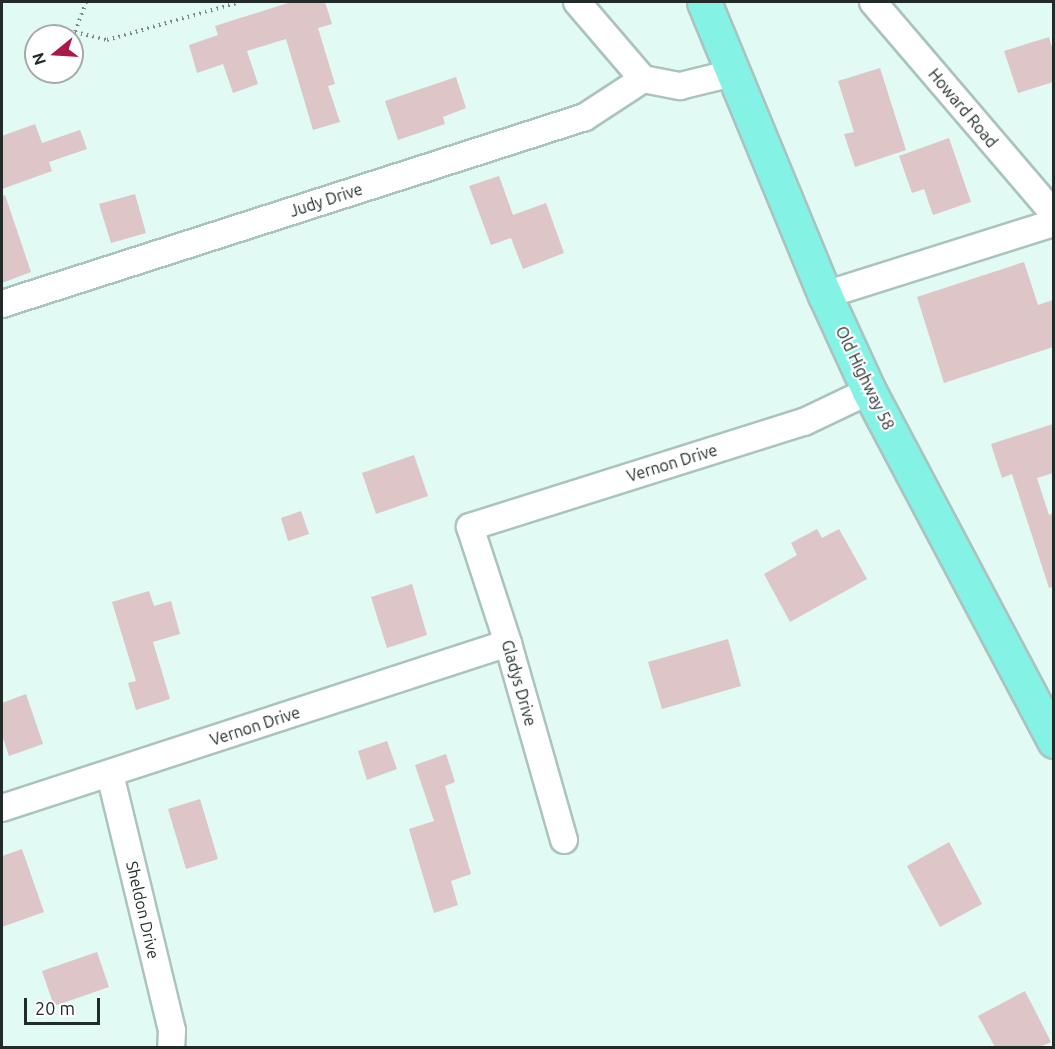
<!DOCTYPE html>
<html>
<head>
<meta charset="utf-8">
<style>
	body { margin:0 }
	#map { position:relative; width:1055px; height:1049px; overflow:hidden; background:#e1faf4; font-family:Ubuntu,sans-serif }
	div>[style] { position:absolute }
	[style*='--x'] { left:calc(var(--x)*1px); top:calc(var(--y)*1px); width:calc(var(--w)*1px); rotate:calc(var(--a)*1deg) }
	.building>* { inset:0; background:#ddc5c8 }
	.path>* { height:4px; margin-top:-2px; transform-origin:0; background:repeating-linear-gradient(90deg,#7b8c88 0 1.5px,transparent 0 6px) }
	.roads { filter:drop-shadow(2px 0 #abc3be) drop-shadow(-2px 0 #abc3be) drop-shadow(0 2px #abc3be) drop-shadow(0 -2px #abc3be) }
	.minor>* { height:26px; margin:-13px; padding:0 13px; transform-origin:13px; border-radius:13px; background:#fff }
	.major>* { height:33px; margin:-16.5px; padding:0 16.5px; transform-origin:16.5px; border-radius:16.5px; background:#84f3e5 }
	span { translate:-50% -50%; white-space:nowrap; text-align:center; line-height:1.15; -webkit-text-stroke:4.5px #fff; paint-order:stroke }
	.street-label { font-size:16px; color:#222b29 }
	.frame { position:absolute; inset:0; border:3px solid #222b29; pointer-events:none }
	.north { position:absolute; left:24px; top:24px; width:60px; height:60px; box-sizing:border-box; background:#fff; border:2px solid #a7aaa9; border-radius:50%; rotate:252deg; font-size:16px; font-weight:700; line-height:24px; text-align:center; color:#222b29 }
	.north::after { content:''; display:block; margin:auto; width:21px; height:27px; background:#aa1749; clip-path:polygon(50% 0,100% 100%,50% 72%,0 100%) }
	.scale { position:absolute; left:24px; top:998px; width:76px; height:27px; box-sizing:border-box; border:3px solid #222b29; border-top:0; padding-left:8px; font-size:18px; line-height:21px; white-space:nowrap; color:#222b29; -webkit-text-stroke:4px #fff; paint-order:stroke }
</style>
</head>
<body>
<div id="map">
	<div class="building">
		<i style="clip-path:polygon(291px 2px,325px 2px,332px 24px,318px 28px,335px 84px,328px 86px,340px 122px,313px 130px,286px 39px,247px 51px,258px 84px,233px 93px,223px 64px,197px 73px,189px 45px,218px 35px,215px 26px)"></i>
		<i style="clip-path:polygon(1049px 37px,1053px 51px,1053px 82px,1018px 93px,1004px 51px)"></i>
		<i style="clip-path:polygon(880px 68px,906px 150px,855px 167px,844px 134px,854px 132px,838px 81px)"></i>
		<i style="clip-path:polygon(456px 77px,466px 108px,443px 117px,445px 124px,398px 140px,385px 101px)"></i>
		<i style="clip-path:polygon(35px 124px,42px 143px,80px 130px,87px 149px,49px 162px,52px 171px,2px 189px,2px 136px)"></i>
		<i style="clip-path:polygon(949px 138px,971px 202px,933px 215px,924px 189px,912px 193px,899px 156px)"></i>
		<i style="clip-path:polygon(499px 176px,513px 215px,546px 203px,564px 253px,523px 269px,511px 238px,491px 245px,469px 186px)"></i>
		<i style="clip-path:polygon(135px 194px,146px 233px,111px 243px,99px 204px)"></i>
		<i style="clip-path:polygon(5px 195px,31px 272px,2px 283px,2px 196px)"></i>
		<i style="clip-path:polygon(1024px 262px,1038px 305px,1053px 300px,1053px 347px,944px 383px,917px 297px)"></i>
		<i style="clip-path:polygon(1053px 424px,1053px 473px,1037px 478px,1049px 515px,1053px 513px,1053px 587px,1049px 588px,1012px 474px,1002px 478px,991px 444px)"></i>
		<i style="clip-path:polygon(414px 455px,428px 496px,376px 514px,362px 473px)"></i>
		<i style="clip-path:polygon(301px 511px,309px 534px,288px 541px,281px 518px)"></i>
		<i style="clip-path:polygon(817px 529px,822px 538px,839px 529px,867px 579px,790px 622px,764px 574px,797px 555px,791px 543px)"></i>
		<i style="clip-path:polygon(412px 584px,427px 635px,387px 648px,371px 597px)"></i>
		<i style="clip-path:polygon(149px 591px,154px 606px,171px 601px,180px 634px,153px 642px,170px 699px,136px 710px,128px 683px,136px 681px,112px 602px)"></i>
		<i style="clip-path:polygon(728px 639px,741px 686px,662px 709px,648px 662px)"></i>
		<i style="clip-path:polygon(26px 694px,43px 744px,9px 756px,2px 735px,2px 703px)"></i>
		<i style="clip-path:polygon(387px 741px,397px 769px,367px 780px,358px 751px)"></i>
		<i style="clip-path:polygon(446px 754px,455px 782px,445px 786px,471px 874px,451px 881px,458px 905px,434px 913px,409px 829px,434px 821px,415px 765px)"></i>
		<i style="clip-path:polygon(200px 799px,218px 859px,186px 869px,168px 809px)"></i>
		<i style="clip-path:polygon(949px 842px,982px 904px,940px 927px,907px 866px)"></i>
		<i style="clip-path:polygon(22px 849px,44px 912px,2px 927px,2px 856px)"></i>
		<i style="clip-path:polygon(97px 952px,109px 987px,54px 1006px,42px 971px)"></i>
		<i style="clip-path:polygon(1025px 991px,1051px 1042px,1040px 1047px,995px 1047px,978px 1016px)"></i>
	</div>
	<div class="path">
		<i style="--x:86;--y:2;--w:32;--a:110"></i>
		<i style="--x:75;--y:32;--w:33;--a:14"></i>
		<i style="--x:107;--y:40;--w:138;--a:-15.9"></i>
	</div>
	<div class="roads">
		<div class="minor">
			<i style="--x:577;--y:2;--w:101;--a:49.4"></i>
			<i style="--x:643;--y:79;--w:38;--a:11"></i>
			<i style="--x:680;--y:86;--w:55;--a:-13.8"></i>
			<i style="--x:873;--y:2;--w:279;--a:49.5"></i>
			<i style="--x:825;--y:295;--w:240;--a:-17.5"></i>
			<i style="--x:2;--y:304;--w:612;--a:-17.78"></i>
			<i style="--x:585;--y:117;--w:69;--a:-33.2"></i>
			<i style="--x:110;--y:774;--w:264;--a:76.4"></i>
			<i style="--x:172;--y:1031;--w:17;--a:93"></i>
			<i style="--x:2;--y:808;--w:532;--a:-18.06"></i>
			<i style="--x:564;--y:840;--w:205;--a:-105.9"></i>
			<i style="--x:508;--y:643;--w:122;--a:-108.1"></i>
			<i style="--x:470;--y:527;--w:350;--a:-17.5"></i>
			<i style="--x:804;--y:422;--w:72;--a:-25.5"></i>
		</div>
		<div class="major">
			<i style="--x:704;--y:2;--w:317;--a:67.6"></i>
			<i style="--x:825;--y:295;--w:106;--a:65.4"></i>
			<i style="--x:869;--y:391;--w:396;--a:62.1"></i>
		</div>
	</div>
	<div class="street-label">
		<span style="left:963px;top:108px;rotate:50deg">Howard Road</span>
		<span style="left:326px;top:200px;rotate:-18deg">Judy Drive</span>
		<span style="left:865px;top:378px;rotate:64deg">Old Highway 58</span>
		<span style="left:672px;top:463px;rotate:-17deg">Vernon Drive</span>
		<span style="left:519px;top:683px;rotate:74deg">Gladys Drive</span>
		<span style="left:255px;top:726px;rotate:-18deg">Vernon Drive</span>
		<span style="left:143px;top:910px;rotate:77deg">Sheldon Drive</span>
	</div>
	<div class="frame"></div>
	<div class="north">N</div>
	<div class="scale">20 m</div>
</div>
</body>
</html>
